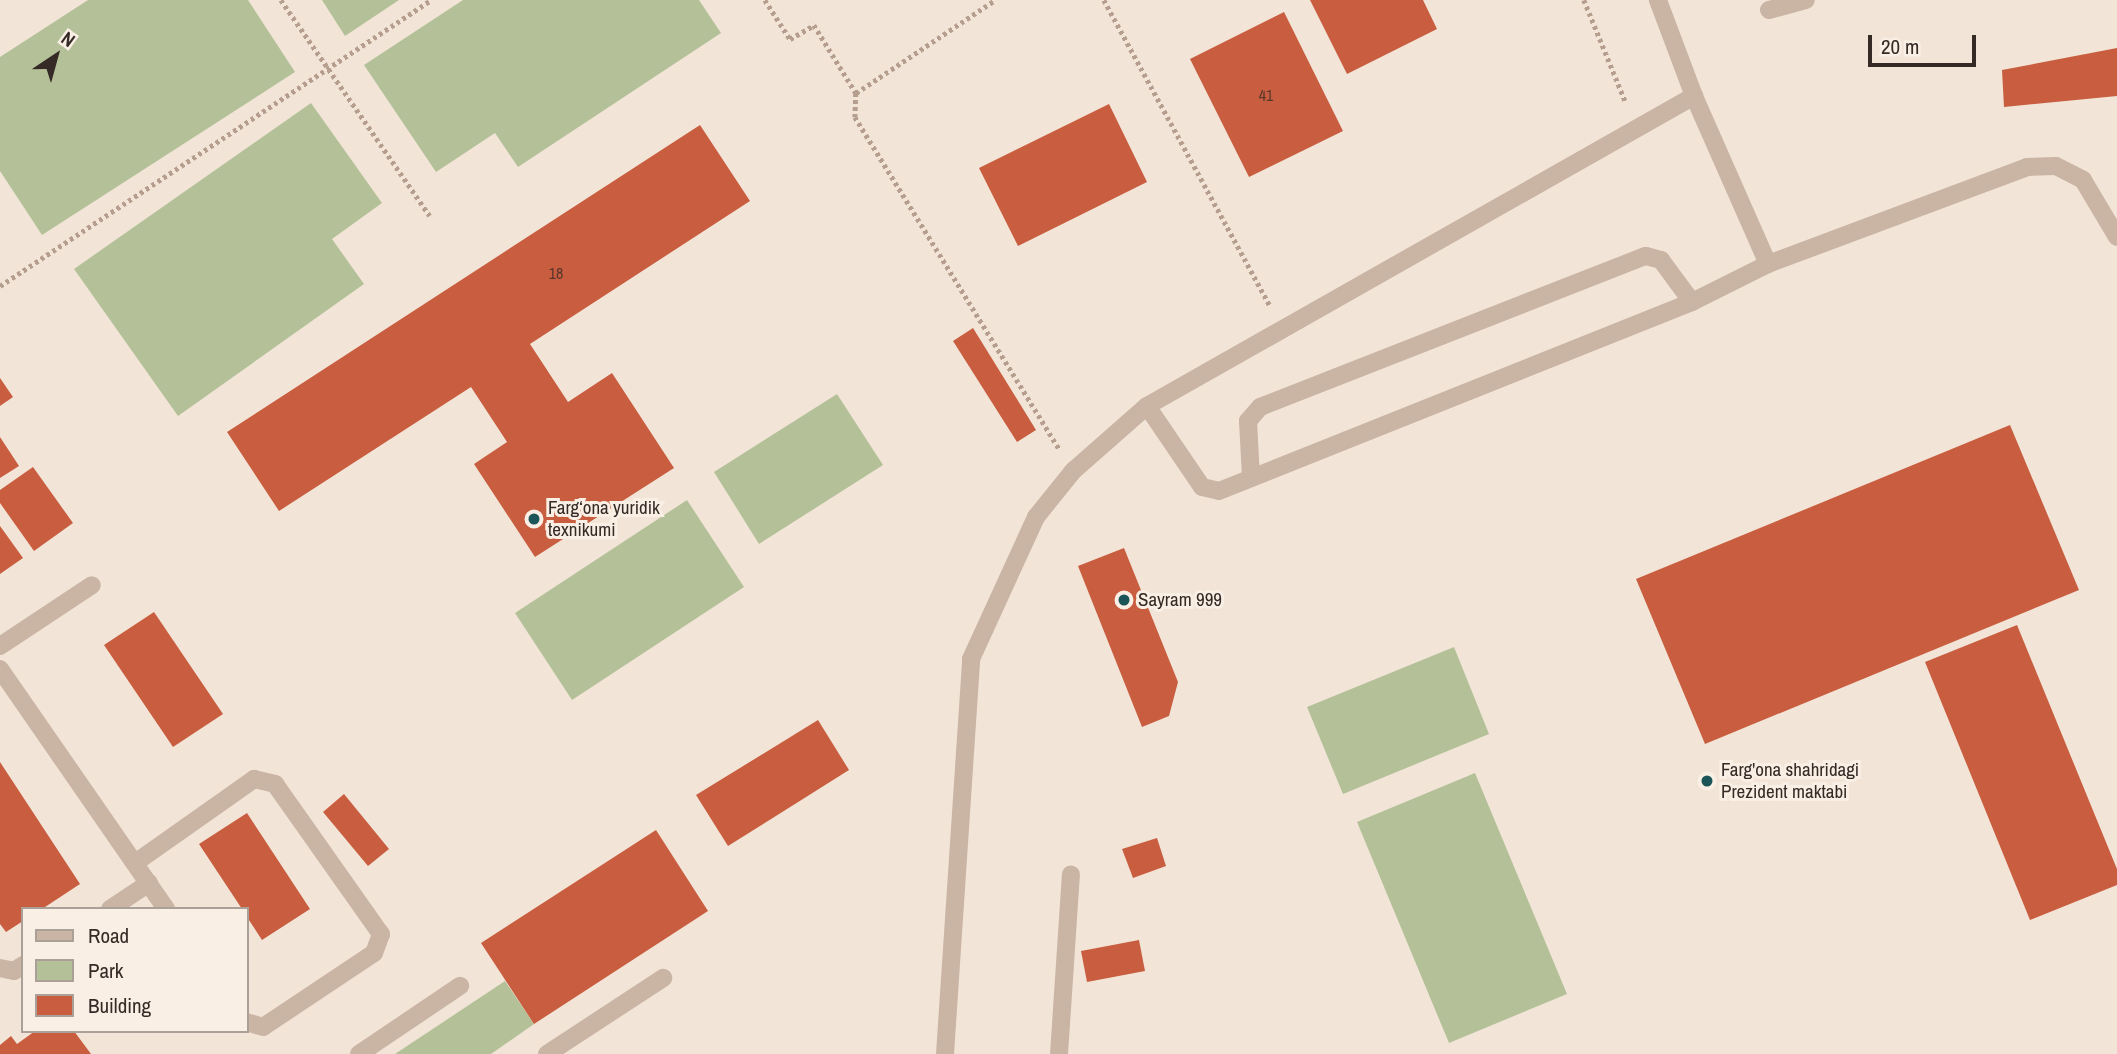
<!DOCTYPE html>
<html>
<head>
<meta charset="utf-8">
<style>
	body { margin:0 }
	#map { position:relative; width:2117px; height:1054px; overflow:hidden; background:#f2e5d8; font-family:"Archivo Narrow",sans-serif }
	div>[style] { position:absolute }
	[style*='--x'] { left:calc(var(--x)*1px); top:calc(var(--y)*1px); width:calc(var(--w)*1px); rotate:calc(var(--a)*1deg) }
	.green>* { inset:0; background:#b4c198 }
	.building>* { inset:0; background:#c95d3f }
	.path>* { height:4.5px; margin-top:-2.25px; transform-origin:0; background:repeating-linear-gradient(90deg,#b69e8e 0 3.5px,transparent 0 7px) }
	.lane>* { height:18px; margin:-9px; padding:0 9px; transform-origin:9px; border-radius:9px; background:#cab4a4 }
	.street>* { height:18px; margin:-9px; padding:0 9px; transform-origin:9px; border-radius:9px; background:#cab4a4 }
	.dots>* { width:19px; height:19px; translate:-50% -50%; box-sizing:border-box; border:4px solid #f9efe4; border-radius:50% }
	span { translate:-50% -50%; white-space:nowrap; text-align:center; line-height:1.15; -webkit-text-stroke:6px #f9efe4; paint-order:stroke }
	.number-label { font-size:16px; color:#5a372c }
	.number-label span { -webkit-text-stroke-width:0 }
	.poi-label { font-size:19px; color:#352a26 }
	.left { translate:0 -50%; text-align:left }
	.legend { position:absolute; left:21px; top:907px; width:228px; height:126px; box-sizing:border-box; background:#f9efe4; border:2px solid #aba098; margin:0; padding:9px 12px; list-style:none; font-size:21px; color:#352a26 }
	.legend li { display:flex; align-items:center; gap:14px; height:35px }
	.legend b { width:35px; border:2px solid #aba098 }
	.north { position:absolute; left:21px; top:21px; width:70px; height:70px; -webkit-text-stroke:5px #f9efe4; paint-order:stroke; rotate:36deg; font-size:19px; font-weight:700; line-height:28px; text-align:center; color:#352a26 }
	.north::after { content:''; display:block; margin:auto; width:24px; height:32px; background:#352a26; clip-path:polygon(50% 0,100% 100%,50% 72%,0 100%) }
	.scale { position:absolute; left:1868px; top:35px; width:108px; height:32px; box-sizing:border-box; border:4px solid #352a26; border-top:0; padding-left:9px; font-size:21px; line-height:24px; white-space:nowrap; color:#352a26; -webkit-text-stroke:5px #f9efe4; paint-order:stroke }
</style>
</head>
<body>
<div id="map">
	<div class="green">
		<i style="clip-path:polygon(88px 0,248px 0,295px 72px,42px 235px,0 171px,0 57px)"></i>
		<i style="clip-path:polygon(322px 0,399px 0,345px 36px)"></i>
		<i style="clip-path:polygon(463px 0,699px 0,721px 33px,518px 167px,495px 133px,436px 172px,364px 65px)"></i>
		<i style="clip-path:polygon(311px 103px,382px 203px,332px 239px,364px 284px,178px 416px,74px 269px)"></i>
		<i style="clip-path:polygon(837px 394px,883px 465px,759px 544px,714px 472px)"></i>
		<i style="clip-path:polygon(687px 500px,744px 587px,572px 700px,515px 613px)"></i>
		<i style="clip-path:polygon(1454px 647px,1489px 734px,1343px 794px,1307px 707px)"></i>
		<i style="clip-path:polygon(1475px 773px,1567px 994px,1449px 1043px,1357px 822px)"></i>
		<i style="clip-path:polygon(505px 981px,534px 1024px,491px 1054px,395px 1054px)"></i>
	</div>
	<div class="building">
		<i style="clip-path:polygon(1310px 0,1423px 0,1437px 29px,1347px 74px)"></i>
		<i style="clip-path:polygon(1284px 12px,1343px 131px,1249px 177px,1190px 59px)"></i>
		<i style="clip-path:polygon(2117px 48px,2117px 96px,2004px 107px,2002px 70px)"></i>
		<i style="clip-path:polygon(1109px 104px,1147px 182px,1018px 246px,979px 168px)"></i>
		<i style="clip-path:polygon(700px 125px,750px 201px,530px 344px,568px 402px,612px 373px,674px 468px,535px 557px,474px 464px,507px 442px,471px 387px,279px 511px,227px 432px)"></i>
		<i style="clip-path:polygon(973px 328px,1036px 430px,1017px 442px,953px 341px)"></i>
		<i style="clip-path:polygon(0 378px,13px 397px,0 406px)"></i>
		<i style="clip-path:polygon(2010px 425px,2079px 590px,1705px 744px,1636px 579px)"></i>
		<i style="clip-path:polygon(0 437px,19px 466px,0 478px)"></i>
		<i style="clip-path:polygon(33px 467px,73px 523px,34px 551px,0 503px,0 490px)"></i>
		<i style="clip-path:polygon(0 526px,23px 558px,0 574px)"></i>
		<i style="clip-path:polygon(1124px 548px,1178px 682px,1169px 716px,1142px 727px,1078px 566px)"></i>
		<i style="clip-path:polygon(154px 612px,223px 714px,173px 747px,104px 645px)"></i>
		<i style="clip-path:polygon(2017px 625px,2117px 869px,2117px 885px,2030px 920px,1925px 662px)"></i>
		<i style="clip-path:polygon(818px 720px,849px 770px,728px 846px,696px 795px)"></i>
		<i style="clip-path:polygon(0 762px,80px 884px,42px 909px,23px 909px,23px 921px,6px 932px,0 924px)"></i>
		<i style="clip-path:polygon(344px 794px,389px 849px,368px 866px,323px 812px)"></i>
		<i style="clip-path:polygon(247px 813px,310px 909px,262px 940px,247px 917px,247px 909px,242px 909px,199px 844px)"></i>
		<i style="clip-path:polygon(656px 830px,708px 911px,534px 1024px,481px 943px)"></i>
		<i style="clip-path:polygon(1157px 838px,1166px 866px,1133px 878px,1122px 849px)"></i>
		<i style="clip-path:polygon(1139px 940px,1145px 971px,1087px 982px,1081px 951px)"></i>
		<i style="clip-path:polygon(35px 1031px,74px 1031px,91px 1054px,0 1054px,0 1045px,11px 1036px,17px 1044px)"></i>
	</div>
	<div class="path">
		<i style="--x:281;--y:0;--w:262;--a:55.4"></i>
		<i style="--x:765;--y:0;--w:46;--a:57.3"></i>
		<i style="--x:790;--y:39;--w:28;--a:-30"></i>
		<i style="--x:814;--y:25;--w:80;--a:58.3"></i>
		<i style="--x:856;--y:93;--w:24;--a:92"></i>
		<i style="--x:855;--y:117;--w:389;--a:58.4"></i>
		<i style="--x:1104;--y:0;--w:349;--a:61.5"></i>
		<i style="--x:1584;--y:0;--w:111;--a:67.8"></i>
		<i style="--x:856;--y:93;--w:167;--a:-33.8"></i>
		<i style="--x:0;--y:286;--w:517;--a:-33.57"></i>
	</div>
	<div class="lane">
		<i style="--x:1769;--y:10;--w:38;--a:-15"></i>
		<i style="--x:1768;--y:264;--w:277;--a:-20.5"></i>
		<i style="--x:2027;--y:167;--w:29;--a:-2"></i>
		<i style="--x:2056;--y:166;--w:30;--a:27"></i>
		<i style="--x:2083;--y:180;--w:66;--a:59.2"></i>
		<i style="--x:1147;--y:406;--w:98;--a:55.8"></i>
		<i style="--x:1202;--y:487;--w:17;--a:13"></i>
		<i style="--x:1219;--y:491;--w:509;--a:-21.78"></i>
		<i style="--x:1692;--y:302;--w:85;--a:-26.6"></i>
		<i style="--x:1768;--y:264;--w:184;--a:-113.8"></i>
		<i style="--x:1251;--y:478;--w:57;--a:-93"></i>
		<i style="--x:1248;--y:421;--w:18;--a:-49"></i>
		<i style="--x:1260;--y:407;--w:414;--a:-21.4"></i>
		<i style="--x:1646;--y:256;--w:16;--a:15"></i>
		<i style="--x:1661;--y:260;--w:52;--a:53.6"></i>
		<i style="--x:0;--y:646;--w:110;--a:-33.5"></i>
		<i style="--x:0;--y:669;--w:292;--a:55.3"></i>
		<i style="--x:135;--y:863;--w:146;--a:-35.2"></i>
		<i style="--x:254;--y:779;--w:22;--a:13"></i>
		<i style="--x:275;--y:784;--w:184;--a:54.8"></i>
		<i style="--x:381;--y:934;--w:20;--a:110"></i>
		<i style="--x:374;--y:953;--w:133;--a:146.3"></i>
		<i style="--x:263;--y:1027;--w:17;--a:-163"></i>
		<i style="--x:110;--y:909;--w:47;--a:-33.7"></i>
		<i style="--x:0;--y:968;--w:14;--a:12"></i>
		<i style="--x:14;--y:971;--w:11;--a:-34"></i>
		<i style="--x:359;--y:1054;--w:122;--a:-34"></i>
		<i style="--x:547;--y:1054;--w:139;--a:-33.2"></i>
		<i style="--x:1059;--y:1054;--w:180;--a:-86.2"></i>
	</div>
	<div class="street">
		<i style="--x:945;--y:1054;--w:396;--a:-86.2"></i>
		<i style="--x:971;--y:659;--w:156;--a:-65.4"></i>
		<i style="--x:1036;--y:517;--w:59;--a:-51.2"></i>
		<i style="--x:1073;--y:471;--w:98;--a:-41.3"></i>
		<i style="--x:1147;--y:406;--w:629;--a:-29.54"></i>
		<i style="--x:1694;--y:96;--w:103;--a:-110.6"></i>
	</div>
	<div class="dots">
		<i style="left:534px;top:519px;background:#1b5557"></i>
		<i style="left:1124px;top:600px;background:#1b5557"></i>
		<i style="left:1707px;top:781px;background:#1b5557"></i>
	</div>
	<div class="number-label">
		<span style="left:1266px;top:95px">41</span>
		<span style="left:556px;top:273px">18</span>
	</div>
	<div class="poi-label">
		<span class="left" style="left:548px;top:519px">Farg‘ona yuridik<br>texnikumi</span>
		<span class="left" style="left:1138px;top:600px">Sayram 999</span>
		<span class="left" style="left:1721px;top:781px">Farg'ona shahridagi<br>Prezident maktabi</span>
	</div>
	<ul class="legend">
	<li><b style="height:9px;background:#cab4a4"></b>Road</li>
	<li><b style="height:19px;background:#b4c198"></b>Park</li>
	<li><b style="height:19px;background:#c95d3f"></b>Building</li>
	</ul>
	<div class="north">N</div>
	<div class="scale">20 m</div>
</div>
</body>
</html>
